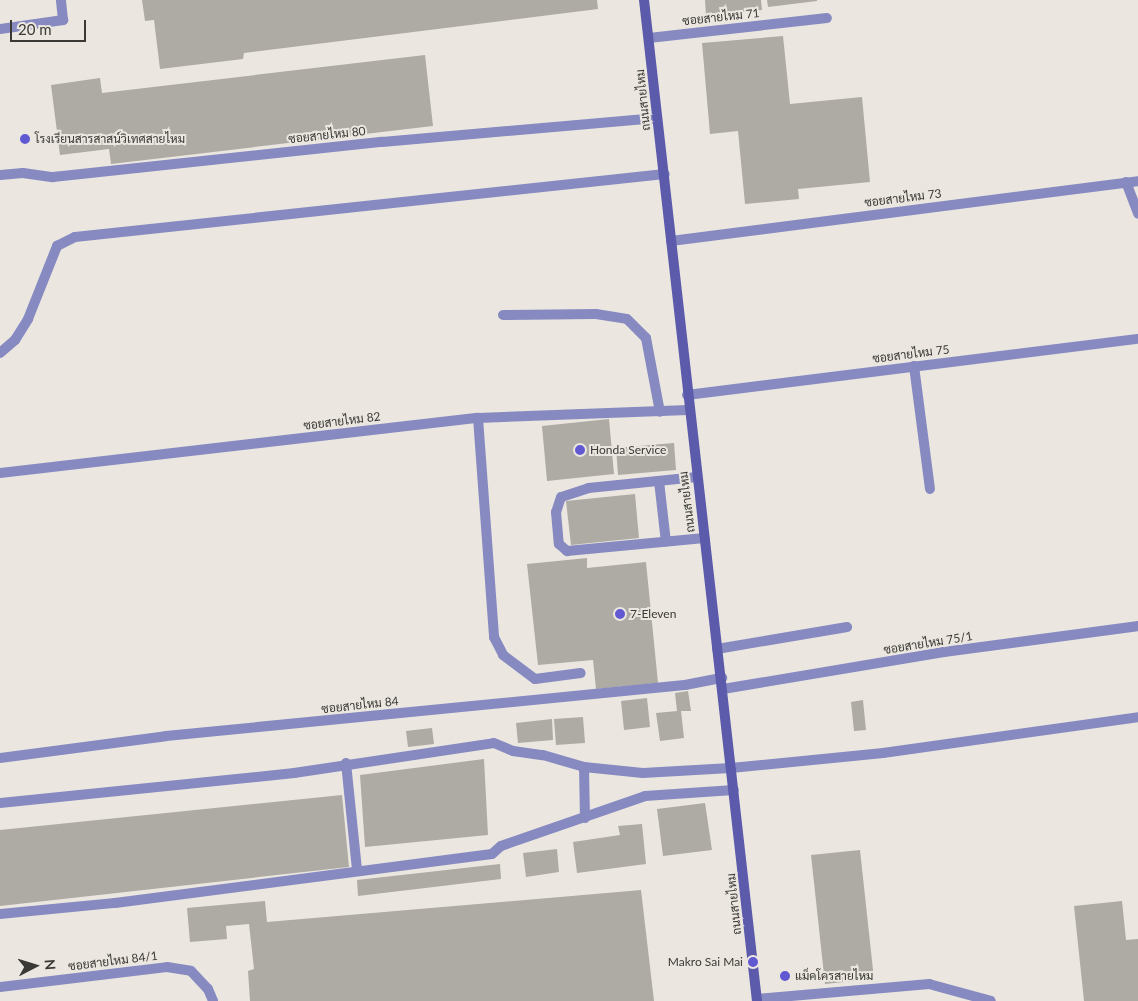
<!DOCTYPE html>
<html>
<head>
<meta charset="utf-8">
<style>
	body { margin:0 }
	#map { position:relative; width:1138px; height:1001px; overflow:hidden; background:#ebe7e0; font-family:Lato,Sarabun,sans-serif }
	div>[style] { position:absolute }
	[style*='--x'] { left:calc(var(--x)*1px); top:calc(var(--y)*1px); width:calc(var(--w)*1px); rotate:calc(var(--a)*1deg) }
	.building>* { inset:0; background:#aeaaa4 }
	.service>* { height:10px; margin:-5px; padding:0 5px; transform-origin:5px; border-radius:5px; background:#878ac1 }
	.minor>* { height:10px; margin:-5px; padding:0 5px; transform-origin:5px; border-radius:5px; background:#878ac1 }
	.secondary>* { height:10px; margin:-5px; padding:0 5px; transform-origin:5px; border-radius:5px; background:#5b5aab }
	.dots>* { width:14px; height:14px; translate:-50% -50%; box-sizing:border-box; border:2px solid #ebe7e0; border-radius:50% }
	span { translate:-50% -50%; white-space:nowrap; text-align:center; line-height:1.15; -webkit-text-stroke:4px #ebe7e0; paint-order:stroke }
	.street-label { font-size:12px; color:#3a3936 }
	.poi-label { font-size:12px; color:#3a3936 }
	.left { translate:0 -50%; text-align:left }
	.right { translate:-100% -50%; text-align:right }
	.north { position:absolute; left:10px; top:941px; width:50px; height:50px; -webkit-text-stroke:4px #ebe7e0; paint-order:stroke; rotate:85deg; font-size:14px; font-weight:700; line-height:20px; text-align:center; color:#3a3936 }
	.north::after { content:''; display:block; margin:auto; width:18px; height:22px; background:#3a3936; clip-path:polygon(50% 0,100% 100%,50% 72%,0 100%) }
	.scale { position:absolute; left:10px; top:20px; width:76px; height:22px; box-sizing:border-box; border:2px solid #3a3936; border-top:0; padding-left:6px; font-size:15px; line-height:18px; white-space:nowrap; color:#3a3936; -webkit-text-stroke:4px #ebe7e0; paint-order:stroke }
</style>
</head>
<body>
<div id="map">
	<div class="building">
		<i style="clip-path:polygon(142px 0,597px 0,598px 9px,244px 53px,243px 59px,160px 69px,154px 20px,145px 21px)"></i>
		<i style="clip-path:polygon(705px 0,761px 0,762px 10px,706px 16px)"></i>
		<i style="clip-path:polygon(767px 0,817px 0,817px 1px,768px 7px)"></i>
		<i style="clip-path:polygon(783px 36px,790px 104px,862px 97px,870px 182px,798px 189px,799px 199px,745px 204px,738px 131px,710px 134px,702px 43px)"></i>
		<i style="clip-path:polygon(425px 55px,433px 126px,111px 164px,109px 149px,60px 155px,51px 85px,100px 78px,102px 93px)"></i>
		<i style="clip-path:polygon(609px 419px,614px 474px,547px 481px,542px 426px)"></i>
		<i style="clip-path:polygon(674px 443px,676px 470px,618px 475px,616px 448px)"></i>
		<i style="clip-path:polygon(635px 494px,639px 538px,571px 545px,566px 501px)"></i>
		<i style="clip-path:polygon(587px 558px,587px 568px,646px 562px,658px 683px,596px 689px,593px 660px,538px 665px,527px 564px)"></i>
		<i style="clip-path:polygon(688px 691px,691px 711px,681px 711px,684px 738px,660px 741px,656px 713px,677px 711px,675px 693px)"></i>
		<i style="clip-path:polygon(647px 698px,650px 727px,624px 730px,621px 701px)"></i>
		<i style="clip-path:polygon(863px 700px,866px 730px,854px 731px,851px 702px)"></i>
		<i style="clip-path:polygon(583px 717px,585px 743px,556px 745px,554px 719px)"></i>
		<i style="clip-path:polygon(552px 719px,553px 740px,518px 743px,516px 723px)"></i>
		<i style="clip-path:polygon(432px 728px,434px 744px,408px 747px,406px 731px)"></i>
		<i style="clip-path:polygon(484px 759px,488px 835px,365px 847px,360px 775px)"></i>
		<i style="clip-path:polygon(342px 795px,349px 867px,0 906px,0 830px)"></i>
		<i style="clip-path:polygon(705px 803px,712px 850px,663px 856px,657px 809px)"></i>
		<i style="clip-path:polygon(642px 824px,646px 864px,577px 873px,573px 842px,620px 835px,618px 826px)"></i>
		<i style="clip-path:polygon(557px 849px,559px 872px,526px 877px,523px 853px)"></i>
		<i style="clip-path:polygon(860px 850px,874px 979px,825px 984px,811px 855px)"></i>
		<i style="clip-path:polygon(500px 864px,501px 879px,358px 896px,357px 880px)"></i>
		<i style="clip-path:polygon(641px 890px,654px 1001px,250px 1001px,248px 971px,254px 969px,249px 924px,226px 926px,227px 939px,190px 942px,187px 908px,265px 901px,267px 922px)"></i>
		<i style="clip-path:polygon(1122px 901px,1126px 940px,1138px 939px,1138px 1001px,1084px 1001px,1074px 906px)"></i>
	</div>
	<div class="service">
		<i style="--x:0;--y:29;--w:64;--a:-8.1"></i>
		<i style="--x:63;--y:20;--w:20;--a:-96"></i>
		<i style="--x:0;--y:175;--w:23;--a:-5"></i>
		<i style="--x:23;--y:173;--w:30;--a:8"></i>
		<i style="--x:53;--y:177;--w:331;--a:-6.1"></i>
		<i style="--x:382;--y:142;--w:276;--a:-5"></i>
		<i style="--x:1126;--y:182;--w:34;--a:69"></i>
		<i style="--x:503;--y:315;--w:93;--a:-0.6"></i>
		<i style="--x:596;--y:314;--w:31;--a:9"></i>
		<i style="--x:627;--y:319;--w:27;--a:45"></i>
		<i style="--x:646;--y:338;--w:75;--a:79.3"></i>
		<i style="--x:0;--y:353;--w:20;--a:-41"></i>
		<i style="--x:15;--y:340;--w:25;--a:-58"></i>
		<i style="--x:28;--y:319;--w:79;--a:-68.3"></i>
		<i style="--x:57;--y:246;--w:20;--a:-27"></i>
		<i style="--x:75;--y:237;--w:593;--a:-6.09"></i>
		<i style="--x:478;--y:418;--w:220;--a:85.8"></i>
		<i style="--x:494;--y:637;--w:20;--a:63"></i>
		<i style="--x:503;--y:655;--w:40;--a:37"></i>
		<i style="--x:535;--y:679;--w:46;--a:-7.4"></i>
		<i style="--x:697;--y:477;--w:109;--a:174.2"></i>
		<i style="--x:589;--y:488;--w:29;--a:162"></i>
		<i style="--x:561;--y:497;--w:16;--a:108"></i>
		<i style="--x:556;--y:512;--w:32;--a:85"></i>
		<i style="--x:559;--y:544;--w:11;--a:41"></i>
		<i style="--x:567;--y:551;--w:138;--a:-5.4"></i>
		<i style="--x:659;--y:481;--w:61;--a:83.5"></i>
		<i style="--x:717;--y:649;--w:132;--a:-9.6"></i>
		<i style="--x:346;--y:763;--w:107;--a:84.1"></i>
		<i style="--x:584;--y:767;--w:51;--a:88.9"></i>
		<i style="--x:0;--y:803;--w:296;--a:-5.8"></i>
		<i style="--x:294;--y:773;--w:202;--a:-8.5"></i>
		<i style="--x:494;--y:743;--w:21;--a:23"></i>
		<i style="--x:513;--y:751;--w:30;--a:8"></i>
		<i style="--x:543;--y:755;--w:43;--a:16.3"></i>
		<i style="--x:584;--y:767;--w:59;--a:5.8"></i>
		<i style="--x:643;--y:773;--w:88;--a:-3.3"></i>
		<i style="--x:0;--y:914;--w:116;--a:-5.5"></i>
		<i style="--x:115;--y:903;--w:380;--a:-7.4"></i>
		<i style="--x:492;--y:854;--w:12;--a:-42"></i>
		<i style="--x:501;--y:846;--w:152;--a:-19.1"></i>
		<i style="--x:645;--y:796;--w:89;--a:-3.9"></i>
		<i style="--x:0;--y:987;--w:168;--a:-6.8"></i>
		<i style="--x:167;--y:967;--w:24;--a:9"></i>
		<i style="--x:191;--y:971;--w:25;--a:47"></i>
		<i style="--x:208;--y:989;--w:13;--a:67"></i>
		<i style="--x:757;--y:999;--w:173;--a:-5"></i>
		<i style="--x:929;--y:984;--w:64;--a:15.3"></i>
	</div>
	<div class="minor">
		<i style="--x:649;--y:38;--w:179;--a:-6.4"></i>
		<i style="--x:671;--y:241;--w:471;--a:-7.3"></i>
		<i style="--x:914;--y:366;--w:124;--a:82.6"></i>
		<i style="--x:687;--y:395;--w:454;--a:-7.1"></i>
		<i style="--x:0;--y:473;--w:481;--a:-6.6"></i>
		<i style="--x:478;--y:418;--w:210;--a:-2.2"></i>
		<i style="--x:723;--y:689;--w:224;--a:-9.5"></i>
		<i style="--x:944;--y:652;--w:196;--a:-7.6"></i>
		<i style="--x:0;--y:758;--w:167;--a:-7.5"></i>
		<i style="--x:166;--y:736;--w:521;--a:-5.61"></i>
		<i style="--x:685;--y:685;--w:38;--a:-11"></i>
		<i style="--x:731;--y:768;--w:153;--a:-5.6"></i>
		<i style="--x:883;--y:753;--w:258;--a:-8"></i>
	</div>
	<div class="secondary">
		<i style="--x:644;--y:0;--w:1007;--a:83.56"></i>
	</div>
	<div class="dots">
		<i style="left:25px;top:139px;background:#6159d2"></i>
		<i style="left:580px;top:450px;background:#6159d2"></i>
		<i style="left:620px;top:614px;background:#6159d2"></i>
		<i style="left:753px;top:962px;background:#6159d2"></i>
		<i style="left:785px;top:976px;background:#6159d2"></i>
	</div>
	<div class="street-label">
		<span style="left:721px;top:17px;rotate:-6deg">ซอยสายไหม 71</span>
		<span style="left:643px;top:100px;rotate:-96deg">ถนนสายไหม</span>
		<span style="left:327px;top:135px;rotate:-6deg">ซอยสายไหม 80</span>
		<span style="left:903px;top:198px;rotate:-7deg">ซอยสายไหม 73</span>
		<span style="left:911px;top:354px;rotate:-7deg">ซอยสายไหม 75</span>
		<span style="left:342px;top:421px;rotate:-7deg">ซอยสายไหม 82</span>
		<span style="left:687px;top:502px;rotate:-97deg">ถนนสายไหม</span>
		<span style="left:928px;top:643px;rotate:-9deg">ซอยสายไหม 75/1</span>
		<span style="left:360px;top:705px;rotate:-6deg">ซอยสายไหม 84</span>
		<span style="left:734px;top:904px;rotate:-96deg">ถนนสายไหม</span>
		<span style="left:113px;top:961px;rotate:-7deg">ซอยสายไหม 84/1</span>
	</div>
	<div class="poi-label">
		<span class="left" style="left:35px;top:139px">โรงเรียนสารสาสน์วิเทศสายไหม</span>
		<span class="left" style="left:590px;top:450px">Honda Service</span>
		<span class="left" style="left:630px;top:614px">7-Eleven</span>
		<span class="right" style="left:743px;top:962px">Makro Sai Mai</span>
		<span class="left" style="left:795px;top:976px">แม็คโครสายไหม</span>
	</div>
	<div class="north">N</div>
	<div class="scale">20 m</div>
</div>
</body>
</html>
